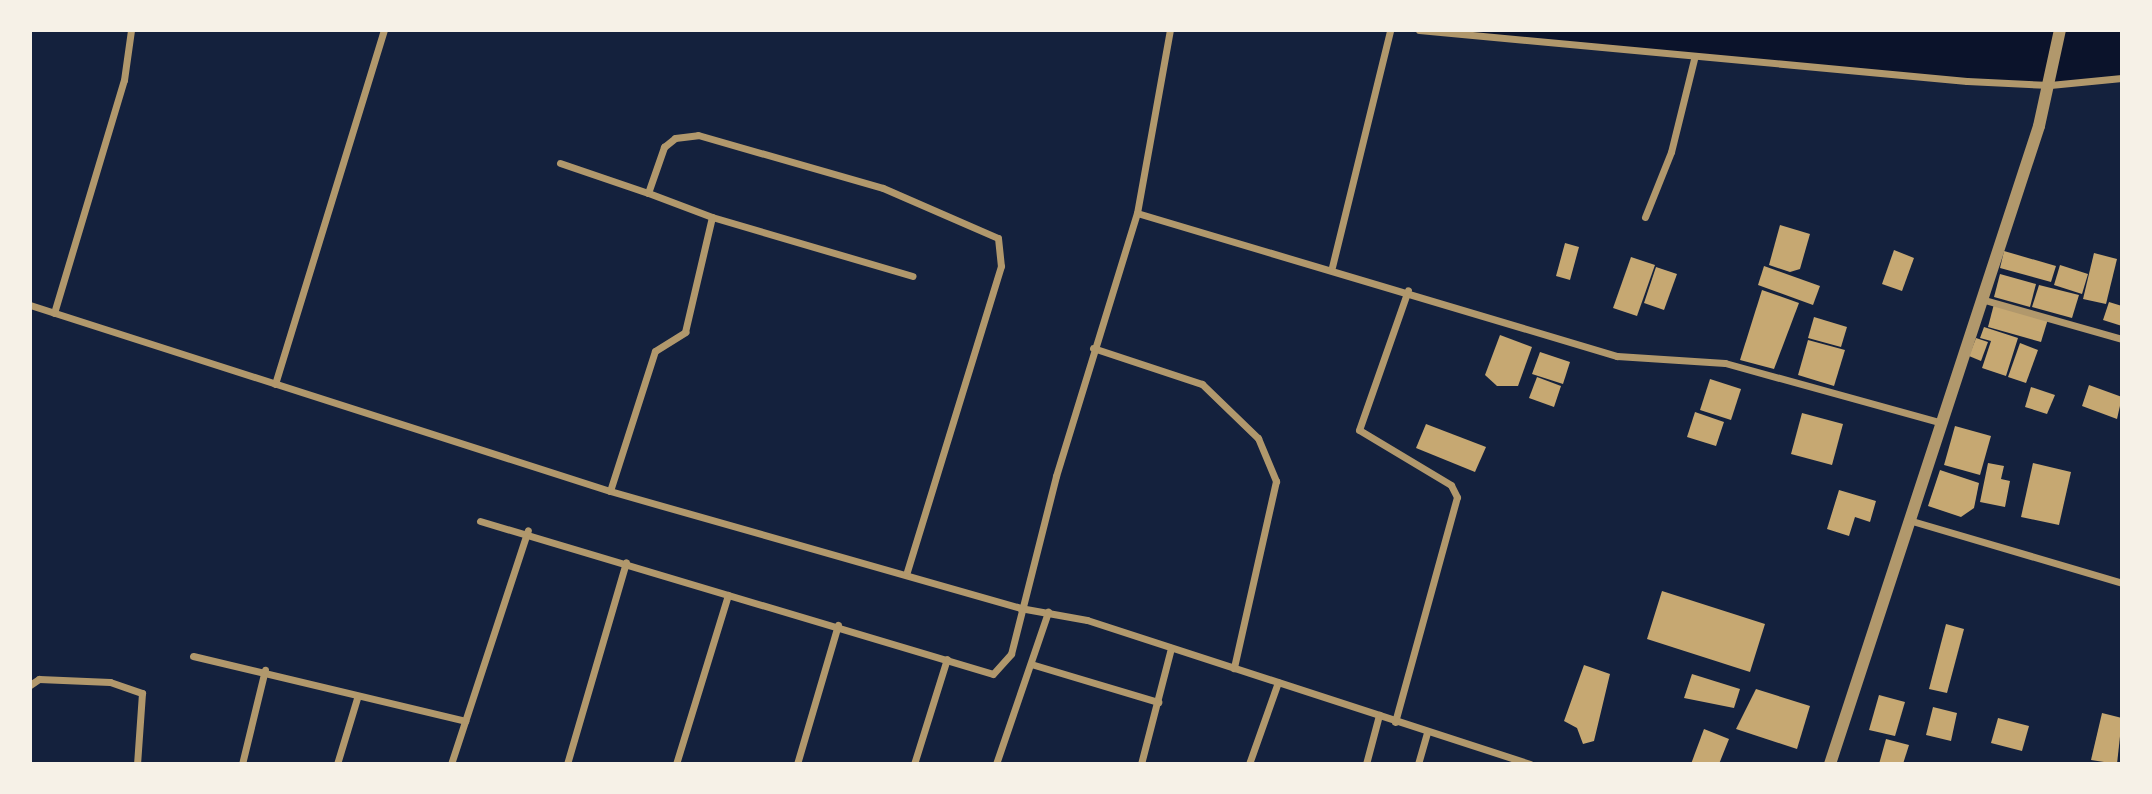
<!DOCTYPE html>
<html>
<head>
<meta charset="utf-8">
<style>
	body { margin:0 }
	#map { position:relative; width:2152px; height:794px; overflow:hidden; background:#14213d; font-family:"Public Sans",sans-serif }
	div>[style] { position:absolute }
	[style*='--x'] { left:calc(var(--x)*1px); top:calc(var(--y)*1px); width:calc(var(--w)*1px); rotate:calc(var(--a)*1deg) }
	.water>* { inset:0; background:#0b132b }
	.building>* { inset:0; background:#c6a872 }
	.minor>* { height:7px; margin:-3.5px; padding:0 3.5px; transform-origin:3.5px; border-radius:3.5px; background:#b1986c }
	.tertiary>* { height:12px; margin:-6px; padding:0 6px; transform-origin:6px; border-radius:6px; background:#b1986c }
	span { translate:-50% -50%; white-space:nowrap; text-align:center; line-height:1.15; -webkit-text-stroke:5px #f6f1e7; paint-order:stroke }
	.frame { position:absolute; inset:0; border:32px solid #f6f1e7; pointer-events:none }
</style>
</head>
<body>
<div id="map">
	<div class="water">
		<i style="clip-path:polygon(1412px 30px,2122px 30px,2122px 78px,2050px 85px,1967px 81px)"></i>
	</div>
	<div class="building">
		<i style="clip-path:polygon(1780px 225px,1810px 234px,1800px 269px,1790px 272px,1769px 265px)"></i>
		<i style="clip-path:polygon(1565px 243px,1579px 247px,1570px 280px,1556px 276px)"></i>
		<i style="clip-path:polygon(1894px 250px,1914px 258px,1902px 291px,1882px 284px)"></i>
		<i style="clip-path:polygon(2004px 251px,2056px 266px,2051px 282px,2000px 268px)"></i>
		<i style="clip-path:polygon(2094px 253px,2117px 259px,2106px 304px,2083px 299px)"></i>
		<i style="clip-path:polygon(1631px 257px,1655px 265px,1637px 316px,1613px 308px)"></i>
		<i style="clip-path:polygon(2060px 265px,2088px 274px,2082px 294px,2054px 285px)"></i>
		<i style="clip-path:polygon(1764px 266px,1820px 286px,1813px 305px,1758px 285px)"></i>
		<i style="clip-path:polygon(1656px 267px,1677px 274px,1664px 310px,1644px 303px)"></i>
		<i style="clip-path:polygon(2000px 274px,2036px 284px,2030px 307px,1994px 297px)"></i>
		<i style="clip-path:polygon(2039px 285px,2079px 295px,2072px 318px,2032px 307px)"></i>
		<i style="clip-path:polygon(1762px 290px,1799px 303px,1774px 369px,1740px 360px)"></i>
		<i style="clip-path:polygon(2109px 302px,2122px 306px,2122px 326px,2103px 320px)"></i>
		<i style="clip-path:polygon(1994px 304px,2048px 319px,2041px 342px,1988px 327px)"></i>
		<i style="clip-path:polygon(1814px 317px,1847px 327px,1841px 347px,1808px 338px)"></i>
		<i style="clip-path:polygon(1984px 327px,2018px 338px,2006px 376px,1982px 368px,1991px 341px,1980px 338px)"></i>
		<i style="clip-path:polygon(1500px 335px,1532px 347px,1518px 386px,1497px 386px,1485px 375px)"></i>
		<i style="clip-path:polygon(1976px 338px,1988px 342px,1981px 361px,1969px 356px)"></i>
		<i style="clip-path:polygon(1808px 340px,1845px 350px,1834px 386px,1798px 375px)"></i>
		<i style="clip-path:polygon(2020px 343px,2038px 350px,2026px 383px,2008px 377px)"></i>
		<i style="clip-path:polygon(1540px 352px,1570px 362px,1563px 384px,1532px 374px)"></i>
		<i style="clip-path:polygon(1537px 377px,1561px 386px,1554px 407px,1529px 398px)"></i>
		<i style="clip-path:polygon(1710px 379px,1741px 389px,1731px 420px,1700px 410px)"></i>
		<i style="clip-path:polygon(2089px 385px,2122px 397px,2117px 419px,2082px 406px)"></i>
		<i style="clip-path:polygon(2031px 387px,2055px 395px,2047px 414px,2025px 407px)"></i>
		<i style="clip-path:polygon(1695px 412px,1724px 422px,1716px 446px,1687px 437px)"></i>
		<i style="clip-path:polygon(1802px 413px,1843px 424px,1832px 465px,1791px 454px)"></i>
		<i style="clip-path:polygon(1426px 424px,1486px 447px,1475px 472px,1416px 448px)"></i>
		<i style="clip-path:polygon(1955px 426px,1991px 436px,1980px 475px,1944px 465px)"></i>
		<i style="clip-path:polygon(1988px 463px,2004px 466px,2001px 479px,2010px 481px,2005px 507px,1980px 502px)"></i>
		<i style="clip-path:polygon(2033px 463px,2071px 472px,2059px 525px,2021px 517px)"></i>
		<i style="clip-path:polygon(1940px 470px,1979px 483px,1974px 508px,1961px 517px,1928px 506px)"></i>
		<i style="clip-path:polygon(1839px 490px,1876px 501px,1870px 522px,1855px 517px,1849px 536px,1827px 529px)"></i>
		<i style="clip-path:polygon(1662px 591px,1765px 624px,1750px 672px,1647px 639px)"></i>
		<i style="clip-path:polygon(1946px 624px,1964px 629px,1947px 693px,1929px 689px)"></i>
		<i style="clip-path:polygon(1584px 665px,1610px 674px,1594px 741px,1583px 744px,1577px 728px,1564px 721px)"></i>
		<i style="clip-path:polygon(1692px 674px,1740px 689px,1734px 708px,1684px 698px)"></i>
		<i style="clip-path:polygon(1756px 689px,1810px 706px,1797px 749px,1736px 729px)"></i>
		<i style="clip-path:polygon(1879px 695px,1905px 702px,1895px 736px,1869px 730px)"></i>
		<i style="clip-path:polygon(1933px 707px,1957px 713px,1951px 741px,1926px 735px)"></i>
		<i style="clip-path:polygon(2102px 713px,2122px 718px,2117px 764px,2091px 760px)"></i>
		<i style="clip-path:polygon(1998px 718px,2029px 726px,2022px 751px,1991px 743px)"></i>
		<i style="clip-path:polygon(1704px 729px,1729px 739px,1719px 764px,1691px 764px)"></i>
		<i style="clip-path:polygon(1886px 739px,1909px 745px,1903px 764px,1879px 764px)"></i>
	</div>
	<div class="minor">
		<i style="--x:1419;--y:30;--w:550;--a:5.32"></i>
		<i style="--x:1967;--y:81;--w:83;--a:2.8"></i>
		<i style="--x:2050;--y:85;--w:72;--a:-5.6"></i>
		<i style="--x:560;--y:163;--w:93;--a:18.8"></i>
		<i style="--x:1137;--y:213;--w:501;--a:16.59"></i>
		<i style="--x:1617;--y:356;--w:108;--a:3.7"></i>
		<i style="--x:1725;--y:363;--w:226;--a:15.4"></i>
		<i style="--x:712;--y:217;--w:209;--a:16.4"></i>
		<i style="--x:1645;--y:217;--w:70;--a:-68.2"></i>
		<i style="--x:1671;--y:152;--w:96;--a:-76.1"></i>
		<i style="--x:1332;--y:267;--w:244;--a:-76.2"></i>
		<i style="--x:1981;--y:299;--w:147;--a:15.8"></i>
		<i style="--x:30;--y:305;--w:609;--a:17.78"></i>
		<i style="--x:610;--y:491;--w:426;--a:15.9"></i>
		<i style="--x:1020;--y:608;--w:68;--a:10.2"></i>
		<i style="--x:1087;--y:620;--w:466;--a:18"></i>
		<i style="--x:54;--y:313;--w:243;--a:-73.3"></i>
		<i style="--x:124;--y:80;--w:50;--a:-82"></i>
		<i style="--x:1093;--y:348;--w:115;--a:18.3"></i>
		<i style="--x:1202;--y:384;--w:78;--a:44"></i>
		<i style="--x:1258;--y:438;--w:47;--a:67.3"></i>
		<i style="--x:1276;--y:481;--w:192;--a:102.7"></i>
		<i style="--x:275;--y:384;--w:370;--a:-72.9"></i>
		<i style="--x:610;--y:491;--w:147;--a:-72.2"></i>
		<i style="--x:655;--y:351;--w:36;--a:-32"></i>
		<i style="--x:685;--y:332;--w:118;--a:-76.8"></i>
		<i style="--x:712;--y:217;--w:68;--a:-159.4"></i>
		<i style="--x:648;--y:193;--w:49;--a:-70.8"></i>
		<i style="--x:664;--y:147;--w:14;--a:-39"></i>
		<i style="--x:675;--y:138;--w:23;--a:-7"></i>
		<i style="--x:698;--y:135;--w:192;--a:16"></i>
		<i style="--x:883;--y:188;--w:125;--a:23.5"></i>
		<i style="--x:998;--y:238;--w:28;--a:84"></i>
		<i style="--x:1001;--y:266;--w:322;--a:107.1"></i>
		<i style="--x:480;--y:521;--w:535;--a:16.61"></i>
		<i style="--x:993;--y:674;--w:27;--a:-48"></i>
		<i style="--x:1011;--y:654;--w:184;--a:-75.8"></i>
		<i style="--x:1056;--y:476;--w:275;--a:-72.9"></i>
		<i style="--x:1137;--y:213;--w:186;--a:-79.8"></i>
		<i style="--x:1912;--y:521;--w:219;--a:16.4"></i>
		<i style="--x:193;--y:656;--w:280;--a:13.4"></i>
		<i style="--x:1031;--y:664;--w:133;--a:16.7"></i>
		<i style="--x:30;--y:685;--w:11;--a:-34"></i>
		<i style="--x:39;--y:679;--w:71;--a:2.4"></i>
		<i style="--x:110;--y:682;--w:34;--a:19"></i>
		<i style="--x:142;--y:693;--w:71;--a:94"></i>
		<i style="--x:1395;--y:722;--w:233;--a:-74.6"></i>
		<i style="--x:1457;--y:497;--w:13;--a:-117"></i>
		<i style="--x:1451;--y:485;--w:107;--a:-149.1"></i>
		<i style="--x:1359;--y:430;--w:148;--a:-70.7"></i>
		<i style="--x:242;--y:764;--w:97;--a:-76.3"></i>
		<i style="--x:337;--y:764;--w:69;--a:-73.1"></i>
		<i style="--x:451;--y:764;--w:246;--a:-71.8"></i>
		<i style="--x:567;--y:764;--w:210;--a:-73.7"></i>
		<i style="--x:676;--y:764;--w:177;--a:-72.9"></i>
		<i style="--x:797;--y:764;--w:145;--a:-73.6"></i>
		<i style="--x:914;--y:764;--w:110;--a:-72.6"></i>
		<i style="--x:996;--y:764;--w:161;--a:-71.1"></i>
		<i style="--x:1141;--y:764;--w:120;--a:-75.5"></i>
		<i style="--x:1249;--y:764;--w:87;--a:-70.5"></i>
		<i style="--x:1366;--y:764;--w:51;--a:-75.1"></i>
		<i style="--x:1418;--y:764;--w:32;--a:-74"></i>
	</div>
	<div class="tertiary">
		<i style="--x:1830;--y:764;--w:671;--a:-71.86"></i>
		<i style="--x:2039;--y:126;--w:98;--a:-77.7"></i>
	</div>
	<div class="frame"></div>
</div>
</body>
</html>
